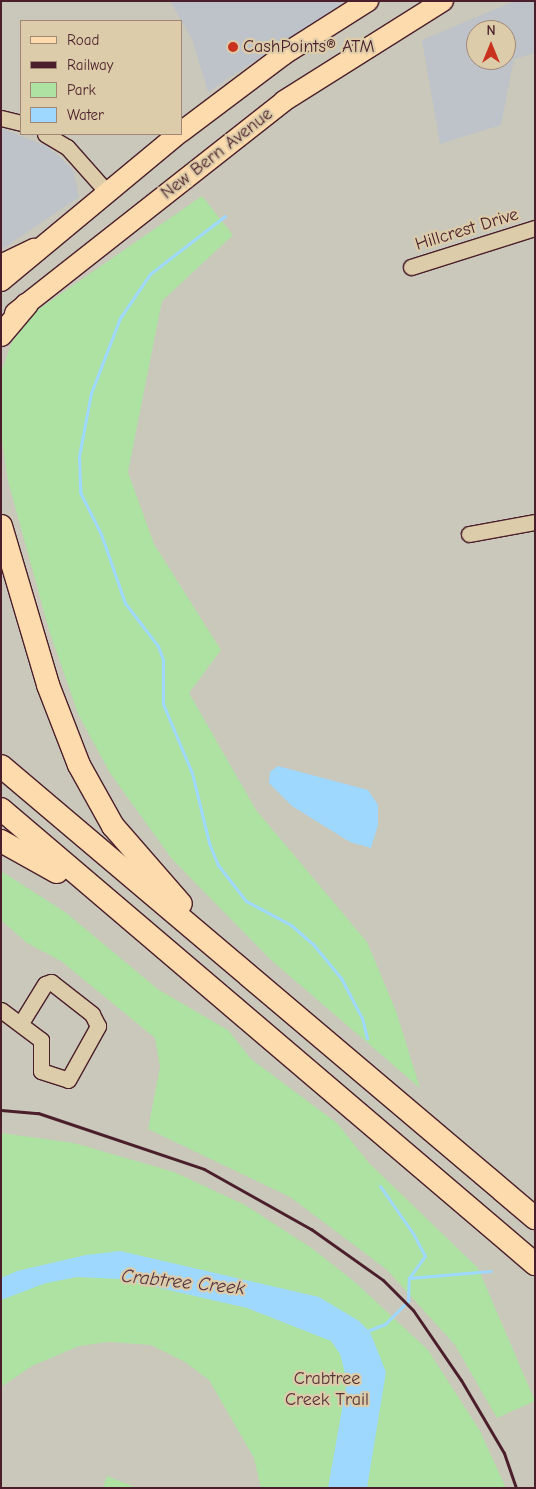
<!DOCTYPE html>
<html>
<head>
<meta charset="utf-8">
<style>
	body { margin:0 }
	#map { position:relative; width:536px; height:1489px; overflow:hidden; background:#cac7bb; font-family:"Comic Neue",sans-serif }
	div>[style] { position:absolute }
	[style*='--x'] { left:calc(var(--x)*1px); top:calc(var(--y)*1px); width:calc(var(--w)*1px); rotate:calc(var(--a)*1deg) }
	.built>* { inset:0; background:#bdc3c8 }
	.green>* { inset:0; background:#ade2a3 }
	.water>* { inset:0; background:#9ed8ff }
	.stream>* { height:3px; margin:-1.5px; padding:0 1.5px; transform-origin:1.5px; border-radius:1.5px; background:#9ed8ff }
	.roads { filter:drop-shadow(1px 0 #4a1f2b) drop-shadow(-1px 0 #4a1f2b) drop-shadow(0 1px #4a1f2b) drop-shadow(0 -1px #4a1f2b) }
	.minor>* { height:15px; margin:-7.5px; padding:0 7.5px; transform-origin:7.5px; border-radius:7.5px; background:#ddcca9 }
	.major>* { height:20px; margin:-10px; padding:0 10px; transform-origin:10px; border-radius:10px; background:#fedbac }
	.highway>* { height:22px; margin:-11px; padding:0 11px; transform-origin:11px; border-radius:11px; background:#fedbac }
	.rail>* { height:3px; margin:-1.5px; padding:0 1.5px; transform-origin:1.5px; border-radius:1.5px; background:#4a1f2b }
	.dots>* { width:14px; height:14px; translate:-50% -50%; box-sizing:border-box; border:2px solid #ddcca9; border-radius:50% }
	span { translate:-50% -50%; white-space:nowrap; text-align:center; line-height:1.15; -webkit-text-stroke:4.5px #ddcca9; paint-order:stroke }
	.poi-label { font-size:18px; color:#4a1f2b }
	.left { translate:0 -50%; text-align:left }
	.street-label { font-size:18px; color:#4a1f2b }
	.park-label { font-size:18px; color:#543237 }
	.water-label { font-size:19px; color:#523240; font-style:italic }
	.frame { position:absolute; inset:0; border:2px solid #4a1f2b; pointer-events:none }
	.legend { position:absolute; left:20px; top:20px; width:162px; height:115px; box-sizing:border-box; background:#ddcca9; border:1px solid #a28777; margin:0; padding:6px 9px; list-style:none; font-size:15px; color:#4a1f2b }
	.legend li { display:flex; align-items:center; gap:10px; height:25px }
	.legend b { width:25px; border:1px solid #a28777 }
	.north { position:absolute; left:466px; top:20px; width:50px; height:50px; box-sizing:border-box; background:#ddcca9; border:1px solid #a28777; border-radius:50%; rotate:0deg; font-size:14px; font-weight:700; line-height:20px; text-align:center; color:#4a1f2b }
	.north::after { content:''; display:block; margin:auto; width:18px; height:22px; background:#c8321e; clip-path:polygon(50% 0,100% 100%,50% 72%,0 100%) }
</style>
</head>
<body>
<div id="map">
	<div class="built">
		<i style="clip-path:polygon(170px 1px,346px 1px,208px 92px,192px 39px)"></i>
		<i style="clip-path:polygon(evenodd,515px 1px,535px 1px,535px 53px,514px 59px,501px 125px,440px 144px,422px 40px,515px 1px,476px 30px,506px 30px,506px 60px,476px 60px,476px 30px)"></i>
		<i style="clip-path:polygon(1px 128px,46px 146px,61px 158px,73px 170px,79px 197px,1px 250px)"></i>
	</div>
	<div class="green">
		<i style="clip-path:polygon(202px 196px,233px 235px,162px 301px,128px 472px,154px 544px,221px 650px,189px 693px,256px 810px,367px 942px,396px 1011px,420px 1088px,271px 960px,172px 859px,110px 773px,78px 714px,49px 630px,8px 481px,1px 434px,1px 373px,12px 342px,36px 311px)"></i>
		<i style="clip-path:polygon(1px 871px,65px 912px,159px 990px,228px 1030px,251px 1059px,337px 1123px,369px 1163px,478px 1268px,535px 1401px,497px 1418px,455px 1345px,386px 1269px,290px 1197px,148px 1129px,160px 1067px,155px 1038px,61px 961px,27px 943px,1px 920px)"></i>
		<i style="clip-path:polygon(1px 1133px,74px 1143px,174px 1172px,245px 1205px,313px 1249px,356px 1283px,428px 1350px,480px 1431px,506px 1488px,261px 1488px,254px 1458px,209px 1380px,185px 1362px,151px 1345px,109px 1342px,79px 1346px,32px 1366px,1px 1387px)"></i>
		<i style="clip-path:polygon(107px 1476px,137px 1488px,103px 1488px)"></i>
	</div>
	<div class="water">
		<i style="clip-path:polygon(278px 766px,368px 790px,378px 805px,378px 825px,371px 848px,350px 842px,292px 806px,269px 783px,270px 772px)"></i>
		<i style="clip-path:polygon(120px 1251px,319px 1297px,359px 1321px,370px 1332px,386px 1372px,367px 1488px,328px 1488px,347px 1381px,340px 1354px,331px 1341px,247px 1308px,121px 1279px,77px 1277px,46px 1283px,1px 1300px,1px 1278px,17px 1271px,86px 1255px)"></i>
	</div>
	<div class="stream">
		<i style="--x:225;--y:216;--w:95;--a:142.3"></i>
		<i style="--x:150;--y:274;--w:53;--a:124.3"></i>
		<i style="--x:120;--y:318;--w:80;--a:111.1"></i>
		<i style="--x:91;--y:393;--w:64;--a:100.8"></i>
		<i style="--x:79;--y:456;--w:36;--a:88"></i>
		<i style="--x:80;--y:492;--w:47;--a:63.4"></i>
		<i style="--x:101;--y:534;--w:73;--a:70.8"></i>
		<i style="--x:125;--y:603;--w:54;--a:52.5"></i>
		<i style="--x:158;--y:646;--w:15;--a:70"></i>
		<i style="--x:163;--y:660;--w:44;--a:90"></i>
		<i style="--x:163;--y:704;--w:75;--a:67.2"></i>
		<i style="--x:192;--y:773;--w:72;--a:76.3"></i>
		<i style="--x:209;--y:843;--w:24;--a:68"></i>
		<i style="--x:218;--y:865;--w:46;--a:52.1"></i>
		<i style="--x:246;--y:901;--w:51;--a:28.1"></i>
		<i style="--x:291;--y:925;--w:29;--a:41"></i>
		<i style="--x:313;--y:944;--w:44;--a:50.5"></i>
		<i style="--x:341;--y:978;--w:45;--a:62.3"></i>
		<i style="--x:362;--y:1018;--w:21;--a:76"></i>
		<i style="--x:409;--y:1278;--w:82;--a:-4.9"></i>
		<i style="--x:365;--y:1332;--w:22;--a:-22"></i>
		<i style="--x:385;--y:1324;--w:33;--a:-45"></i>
		<i style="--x:408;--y:1301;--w:23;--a:-88"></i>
		<i style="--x:409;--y:1278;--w:27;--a:-54"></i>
		<i style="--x:425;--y:1256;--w:27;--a:-118"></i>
		<i style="--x:412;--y:1232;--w:56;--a:-124.8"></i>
	</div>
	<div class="roads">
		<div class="minor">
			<i style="--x:1;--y:118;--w:21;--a:14"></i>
			<i style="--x:45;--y:134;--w:26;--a:31"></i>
			<i style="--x:67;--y:147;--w:59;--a:48.4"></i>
			<i style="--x:411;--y:267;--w:130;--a:-17.5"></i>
			<i style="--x:469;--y:534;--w:67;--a:-10.3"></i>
			<i style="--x:1;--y:1010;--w:50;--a:36.9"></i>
			<i style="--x:41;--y:1040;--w:31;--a:90"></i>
			<i style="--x:41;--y:1071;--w:28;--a:18"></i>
			<i style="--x:68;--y:1080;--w:62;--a:-60.9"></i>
			<i style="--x:98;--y:1026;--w:13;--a:-117"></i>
			<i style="--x:92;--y:1014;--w:52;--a:-142"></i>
			<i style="--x:51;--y:982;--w:6;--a:162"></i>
			<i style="--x:45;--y:984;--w:46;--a:121.6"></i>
		</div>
		<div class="major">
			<i style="--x:181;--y:132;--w:128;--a:-37"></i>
			<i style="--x:283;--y:55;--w:101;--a:-32.4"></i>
			<i style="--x:1;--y:281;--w:230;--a:-39.7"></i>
			<i style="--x:15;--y:313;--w:342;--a:-38.2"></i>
			<i style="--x:284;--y:101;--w:188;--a:-32.2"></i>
		</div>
		<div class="highway">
			<i style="--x:1;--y:266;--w:37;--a:-26"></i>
			<i style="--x:1;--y:335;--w:40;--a:-50"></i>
			<i style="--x:1;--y:526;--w:166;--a:73.5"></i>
			<i style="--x:48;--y:685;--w:86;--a:68.8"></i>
			<i style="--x:79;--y:765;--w:70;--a:60.9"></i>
			<i style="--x:113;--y:826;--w:103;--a:48.9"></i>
			<i style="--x:1;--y:766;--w:700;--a:40.25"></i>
			<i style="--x:1;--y:809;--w:702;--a:40.43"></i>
			<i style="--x:1;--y:841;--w:64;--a:29"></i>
		</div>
	</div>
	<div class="rail">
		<i style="--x:1;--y:1110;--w:37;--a:5"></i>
		<i style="--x:38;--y:1113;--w:175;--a:18.6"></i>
		<i style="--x:204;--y:1169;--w:123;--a:29.3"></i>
		<i style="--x:311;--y:1229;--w:88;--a:35.3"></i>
		<i style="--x:383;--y:1280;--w:42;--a:45"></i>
		<i style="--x:413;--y:1310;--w:85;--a:55.6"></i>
		<i style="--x:461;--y:1380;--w:85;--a:59.5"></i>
		<i style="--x:504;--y:1453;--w:37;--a:71"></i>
	</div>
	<div class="dots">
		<i style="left:233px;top:47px;background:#c8321e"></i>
	</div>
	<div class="poi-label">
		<span class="left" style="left:243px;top:47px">CashPoints® ATM</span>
	</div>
	<div class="street-label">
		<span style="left:217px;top:154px;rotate:-38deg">New Bern Avenue</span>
		<span style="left:467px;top:230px;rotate:-17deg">Hillcrest Drive</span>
	</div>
	<div class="park-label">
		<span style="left:327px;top:1390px">Crabtree<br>Creek Trail</span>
	</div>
	<div class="water-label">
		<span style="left:183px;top:1283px;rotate:6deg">Crabtree Creek</span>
	</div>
	<div class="frame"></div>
	<ul class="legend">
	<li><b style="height:6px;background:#fedbac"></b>Road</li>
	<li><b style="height:6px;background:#4a1f2b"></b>Railway</li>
	<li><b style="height:14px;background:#ade2a3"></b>Park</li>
	<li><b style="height:14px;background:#9ed8ff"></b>Water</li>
	</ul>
	<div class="north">N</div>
</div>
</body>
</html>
